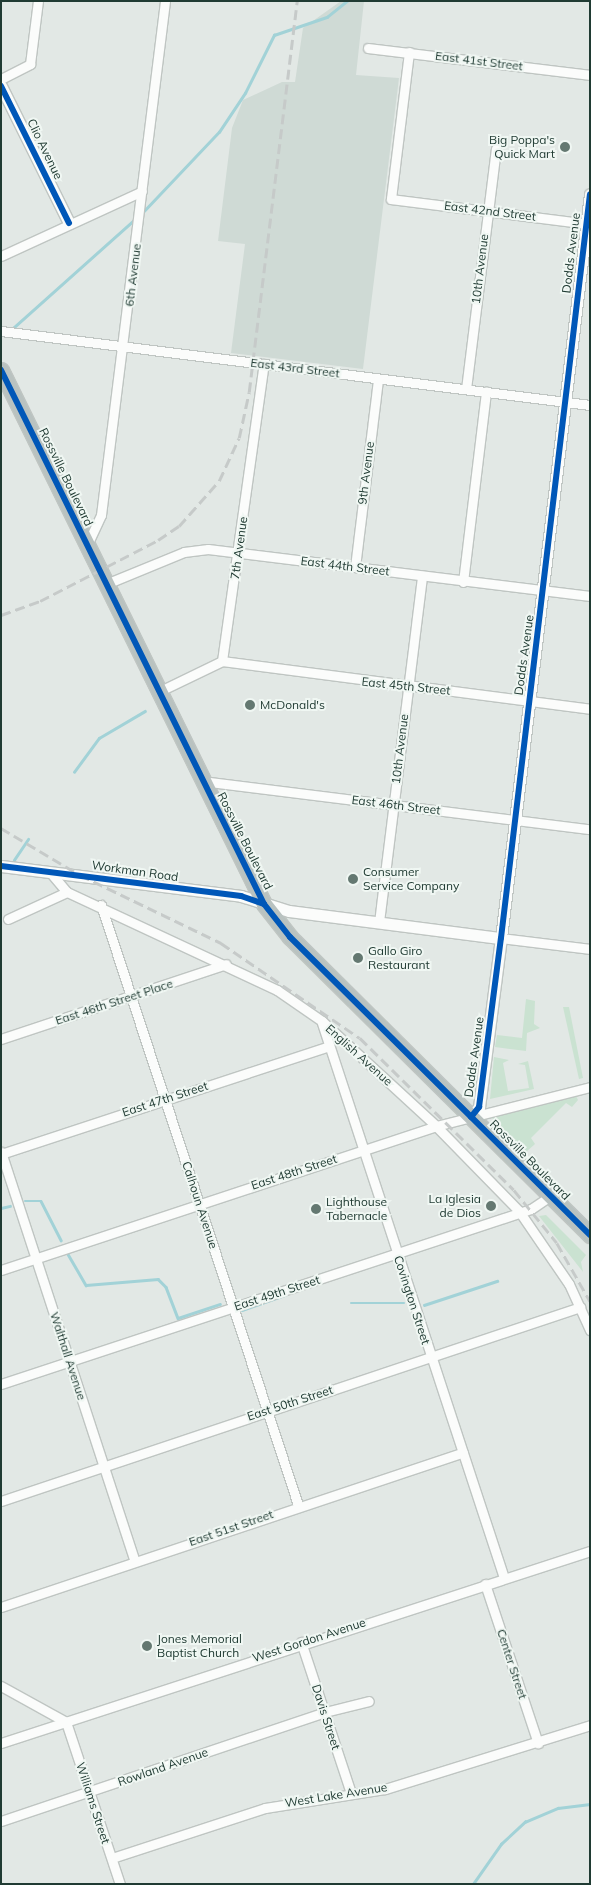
<!DOCTYPE html>
<html>
<head>
<meta charset="utf-8">
<style>
	body { margin:0 }
	#map { position:relative; width:591px; height:1885px; overflow:hidden; background:#e2e8e5; font-family:Mulish,sans-serif }
	div>[style] { position:absolute }
	[style*='--x'] { left:calc(var(--x)*1px); top:calc(var(--y)*1px); width:calc(var(--w)*1px); rotate:calc(var(--a)*1deg) }
	.built>* { inset:0; background:#cfdad5 }
	.green>* { inset:0; background:#cae2d1 }
	.stream>* { height:2.5px; margin:-1.25px; padding:0 1.25px; transform-origin:1.25px; border-radius:1.25px; background:#a2d2d7 }
	.roads { filter:drop-shadow(1px 0 #bfc5c2) drop-shadow(-1px 0 #bfc5c2) drop-shadow(0 1px #bfc5c2) drop-shadow(0 -1px #bfc5c2) }
	.street>* { height:9px; margin:-4.5px; padding:0 4.5px; transform-origin:4.5px; border-radius:4.5px; background:#fbfcfb }
	.secondary>* { height:11px; margin:-5.5px; padding:0 5.5px; transform-origin:5.5px; border-radius:5.5px; background:#fbfcfb }
	.highway>* { height:15px; margin:-7.5px; padding:0 7.5px; transform-origin:7.5px; border-radius:7.5px; background:#b9c2c0 }
	.rail>* { height:2.5px; margin-top:-1.25px; transform-origin:0; background:repeating-linear-gradient(90deg,#c6cac9 0 10px,transparent 0 15px) }
	.cycleway>* { height:6px; margin:-3px; padding:0 3px; transform-origin:3px; border-radius:3px; background:#0057b8 }
	.dots>* { width:14px; height:14px; translate:-50% -50%; box-sizing:border-box; border:2px solid #f0f7f3; border-radius:50% }
	span { translate:-50% -50%; white-space:nowrap; text-align:center; line-height:1.15; -webkit-text-stroke:4px #f0f7f3; paint-order:stroke }
	.street-label { font-size:12px; color:#203b33 }
	.poi-label { font-size:12px; color:#203b33 }
	.right { translate:-100% -50%; text-align:right }
	.left { translate:0 -50%; text-align:left }
	.frame { position:absolute; inset:0; border:2px solid #203b33; pointer-events:none }
</style>
</head>
<body>
<div id="map">
	<div class="built">
		<i style="clip-path:polygon(341px 1px,364px 1px,356px 75px,399px 78px,363px 369px,231px 353px,245px 244px,218px 241px,232px 128px,243px 100px,282px 82px,295px 82px,303px 28px)"></i>
	</div>
	<div class="green">
		<i style="clip-path:polygon(526px 999px,535px 1001px,534px 1024px,540px 1028px,527px 1033px,526px 1051px,495px 1047px,497px 1035px,522px 1038px)"></i>
		<i style="clip-path:polygon(563px 1007px,569px 1007px,583px 1078px,579px 1079px)"></i>
		<i style="clip-path:polygon(494px 1057px,509px 1060px,503px 1063px,508px 1091px,529px 1088px,525px 1065px,518px 1064px,528px 1061px,534px 1089px,490px 1099px)"></i>
		<i style="clip-path:polygon(576px 1096px,578px 1100px,572px 1107px,566px 1103px,531px 1138px,535px 1144px,526px 1152px,490px 1116px)"></i>
		<i style="clip-path:polygon(546px 1215px,586px 1255px,581px 1262px,583px 1272px,539px 1216px)"></i>
	</div>
	<div class="stream">
		<i style="--x:142;--y:213;--w:112;--a:-46.5"></i>
		<i style="--x:219;--y:132;--w:47;--a:-56.3"></i>
		<i style="--x:245;--y:93;--w:65;--a:-63.4"></i>
		<i style="--x:274;--y:35;--w:56;--a:-18.8"></i>
		<i style="--x:327;--y:17;--w:26;--a:-39"></i>
		<i style="--x:12;--y:329;--w:164;--a:-41.8"></i>
		<i style="--x:74;--y:772;--w:42;--a:-53.7"></i>
		<i style="--x:99;--y:738;--w:53;--a:-30.4"></i>
		<i style="--x:14;--y:860;--w:25;--a:-56"></i>
		<i style="--x:25;--y:1201;--w:16;--a:0"></i>
		<i style="--x:41;--y:1201;--w:44;--a:62.9"></i>
		<i style="--x:1;--y:1208;--w:9;--a:-13"></i>
		<i style="--x:68;--y:1254;--w:36;--a:60"></i>
		<i style="--x:86;--y:1285;--w:72;--a:-4.8"></i>
		<i style="--x:158;--y:1279;--w:11;--a:45"></i>
		<i style="--x:166;--y:1287;--w:33;--a:69"></i>
		<i style="--x:178;--y:1318;--w:44;--a:-18.4"></i>
		<i style="--x:351;--y:1303;--w:53;--a:0"></i>
		<i style="--x:424;--y:1305;--w:77;--a:-18.2"></i>
		<i style="--x:242;--y:1310;--w:46;--a:-19.2"></i>
		<i style="--x:473;--y:1884;--w:49;--a:-55"></i>
		<i style="--x:501;--y:1844;--w:33;--a:-43"></i>
		<i style="--x:525;--y:1822;--w:36;--a:-23"></i>
		<i style="--x:558;--y:1808;--w:32;--a:-7"></i>
	</div>
	<div class="roads">
		<div class="street">
			<i style="--x:368;--y:48;--w:224;--a:6.9"></i>
			<i style="--x:409;--y:52;--w:148;--a:97"></i>
			<i style="--x:391;--y:199;--w:201;--a:7.2"></i>
			<i style="--x:1;--y:79;--w:33;--a:-27"></i>
			<i style="--x:30;--y:64;--w:64;--a:-82.8"></i>
			<i style="--x:1;--y:256;--w:155;--a:-24.7"></i>
			<i style="--x:1;--y:331;--w:594;--a:7.16"></i>
			<i style="--x:466;--y:389;--w:242;--a:-82.9"></i>
			<i style="--x:87;--y:545;--w:33;--a:-65"></i>
			<i style="--x:101;--y:515;--w:518;--a:-82.9"></i>
			<i style="--x:355;--y:567;--w:189;--a:-83"></i>
			<i style="--x:463;--y:582;--w:192;--a:-83.1"></i>
			<i style="--x:106;--y:584;--w:84;--a:-22.3"></i>
			<i style="--x:184;--y:552;--w:24;--a:-7"></i>
			<i style="--x:208;--y:549;--w:385;--a:7"></i>
			<i style="--x:222;--y:661;--w:371;--a:7.4"></i>
			<i style="--x:158;--y:692;--w:71;--a:-25.8"></i>
			<i style="--x:222;--y:661;--w:300;--a:-82"></i>
			<i style="--x:202;--y:781;--w:391;--a:7.1"></i>
			<i style="--x:50;--y:872;--w:26;--a:50"></i>
			<i style="--x:67;--y:892;--w:232;--a:25"></i>
			<i style="--x:277;--y:990;--w:55;--a:34.6"></i>
			<i style="--x:322;--y:1021;--w:155;--a:42.6"></i>
			<i style="--x:436;--y:1126;--w:119;--a:45.7"></i>
			<i style="--x:519;--y:1211;--w:88;--a:55.6"></i>
			<i style="--x:569;--y:1284;--w:51;--a:65.5"></i>
			<i style="--x:101;--y:905;--w:632;--a:71.82"></i>
			<i style="--x:8;--y:919;--w:65;--a:-24.6"></i>
			<i style="--x:379;--y:922;--w:349;--a:-82.9"></i>
			<i style="--x:501;--y:938;--w:90;--a:7"></i>
			<i style="--x:322;--y:1023;--w:584;--a:71.84"></i>
			<i style="--x:1;--y:1039;--w:237;--a:-18.4"></i>
			<i style="--x:1;--y:1152;--w:429;--a:71.9"></i>
			<i style="--x:1;--y:1154;--w:345;--a:-18.2"></i>
			<i style="--x:1;--y:1270;--w:458;--a:-18.3"></i>
			<i style="--x:436;--y:1126;--w:159;--a:-14.2"></i>
			<i style="--x:1;--y:1384;--w:558;--a:-18.27"></i>
			<i style="--x:531;--y:1209;--w:23;--a:-34"></i>
			<i style="--x:1;--y:1501;--w:611;--a:-18.52"></i>
			<i style="--x:485;--y:1584;--w:168;--a:71.6"></i>
			<i style="--x:1;--y:1607;--w:487;--a:-18.5"></i>
			<i style="--x:301;--y:1642;--w:159;--a:71.7"></i>
			<i style="--x:1;--y:1686;--w:74;--a:29"></i>
			<i style="--x:66;--y:1722;--w:171;--a:71.6"></i>
			<i style="--x:1;--y:1743;--w:620;--a:-18.05"></i>
			<i style="--x:1;--y:1821;--w:342;--a:-18.6"></i>
			<i style="--x:325;--y:1712;--w:45;--a:-14"></i>
			<i style="--x:112;--y:1858;--w:161;--a:-18.1"></i>
			<i style="--x:265;--y:1808;--w:121;--a:-9"></i>
			<i style="--x:385;--y:1789;--w:215;--a:-17.3"></i>
		</div>
		<div class="secondary">
			<i style="--x:1;--y:86;--w:153;--a:63.6"></i>
			<i style="--x:1;--y:866;--w:242;--a:7.1"></i>
			<i style="--x:241;--y:896;--w:50;--a:17.4"></i>
			<i style="--x:289;--y:911;--w:214;--a:7.3"></i>
			<i style="--x:471;--y:1117;--w:13;--a:-51"></i>
			<i style="--x:479;--y:1107;--w:170;--a:-82.6"></i>
			<i style="--x:501;--y:938;--w:749;--a:-83.18"></i>
		</div>
		<div class="highway">
			<i style="--x:1;--y:370;--w:595;--a:63.78"></i>
			<i style="--x:264;--y:904;--w:42;--a:51.8"></i>
			<i style="--x:290;--y:937;--w:423;--a:44.8"></i>
		</div>
	</div>
	<div class="rail">
		<i style="--x:1;--y:615;--w:41;--a:-19.7"></i>
		<i style="--x:40;--y:601;--w:133;--a:-27.3"></i>
		<i style="--x:158;--y:540;--w:25;--a:-34"></i>
		<i style="--x:179;--y:526;--w:60;--a:-48.4"></i>
		<i style="--x:219;--y:481;--w:47;--a:-65.1"></i>
		<i style="--x:239;--y:438;--w:47;--a:-77.7"></i>
		<i style="--x:249;--y:392;--w:394;--a:-83"></i>
		<i style="--x:1;--y:828;--w:92;--a:30.7"></i>
		<i style="--x:80;--y:875;--w:157;--a:25.7"></i>
		<i style="--x:221;--y:943;--w:168;--a:34.4"></i>
		<i style="--x:360;--y:1038;--w:216;--a:44.6"></i>
		<i style="--x:514;--y:1190;--w:68;--a:50.9"></i>
		<i style="--x:557;--y:1243;--w:67;--a:60.4"></i>
	</div>
	<div class="cycleway">
		<i style="--x:1;--y:86;--w:153;--a:63.6"></i>
		<i style="--x:1;--y:370;--w:595;--a:63.78"></i>
		<i style="--x:264;--y:904;--w:42;--a:51.8"></i>
		<i style="--x:290;--y:937;--w:423;--a:44.8"></i>
		<i style="--x:1;--y:866;--w:242;--a:7.1"></i>
		<i style="--x:241;--y:896;--w:24;--a:19"></i>
		<i style="--x:471;--y:1117;--w:13;--a:-51"></i>
		<i style="--x:479;--y:1107;--w:170;--a:-82.6"></i>
		<i style="--x:501;--y:938;--w:749;--a:-83.18"></i>
	</div>
	<div class="dots">
		<i style="left:565px;top:147px;background:#647871"></i>
		<i style="left:250px;top:705px;background:#647871"></i>
		<i style="left:353px;top:879px;background:#647871"></i>
		<i style="left:358px;top:958px;background:#647871"></i>
		<i style="left:491px;top:1206px;background:#647871"></i>
		<i style="left:316px;top:1209px;background:#647871"></i>
		<i style="left:147px;top:1646px;background:#647871"></i>
	</div>
	<div class="street-label">
		<span style="left:479px;top:61px;rotate:7deg">East 41st Street</span>
		<span style="left:45px;top:149px;rotate:64deg">Clio Avenue</span>
		<span style="left:490px;top:211px;rotate:7deg">East 42nd Street</span>
		<span style="left:571px;top:253px;rotate:-83deg">Dodds Avenue</span>
		<span style="left:480px;top:269px;rotate:-83deg">10th Avenue</span>
		<span style="left:133px;top:275px;rotate:-83deg">6th Avenue</span>
		<span style="left:295px;top:368px;rotate:7deg">East 43rd Street</span>
		<span style="left:366px;top:473px;rotate:-83deg">9th Avenue</span>
		<span style="left:66px;top:477px;rotate:64deg">Rossville Boulevard</span>
		<span style="left:239px;top:548px;rotate:-82deg">7th Avenue</span>
		<span style="left:345px;top:566px;rotate:7deg">East 44th Street</span>
		<span style="left:524px;top:655px;rotate:-82deg">Dodds Avenue</span>
		<span style="left:406px;top:686px;rotate:6deg">East 45th Street</span>
		<span style="left:400px;top:749px;rotate:-83deg">10th Avenue</span>
		<span style="left:396px;top:805px;rotate:7deg">East 46th Street</span>
		<span style="left:245px;top:841px;rotate:63deg">Rossville Boulevard</span>
		<span style="left:135px;top:871px;rotate:8deg">Workman Road</span>
		<span style="left:114px;top:1002px;rotate:-18deg">East 46th Street Place</span>
		<span style="left:359px;top:1055px;rotate:42deg">English Avenue</span>
		<span style="left:474px;top:1057px;rotate:-82deg">Dodds Avenue</span>
		<span style="left:165px;top:1099px;rotate:-18deg">East 47th Street</span>
		<span style="left:530px;top:1160px;rotate:45deg">Rossville Boulevard</span>
		<span style="left:294px;top:1172px;rotate:-18deg">East 48th Street</span>
		<span style="left:200px;top:1205px;rotate:72deg">Calhoun Avenue</span>
		<span style="left:277px;top:1293px;rotate:-18deg">East 49th Street</span>
		<span style="left:412px;top:1300px;rotate:72deg">Covington Street</span>
		<span style="left:68px;top:1356px;rotate:72deg">Walthall Avenue</span>
		<span style="left:290px;top:1403px;rotate:-18deg">East 50th Street</span>
		<span style="left:231px;top:1528px;rotate:-19deg">East 51st Street</span>
		<span style="left:309px;top:1640px;rotate:-18deg">West Gordon Avenue</span>
		<span style="left:512px;top:1664px;rotate:72deg">Center Street</span>
		<span style="left:326px;top:1717px;rotate:72deg">Davis Street</span>
		<span style="left:163px;top:1767px;rotate:-19deg">Rowland Avenue</span>
		<span style="left:336px;top:1795px;rotate:-9deg">West Lake Avenue</span>
		<span style="left:93px;top:1803px;rotate:72deg">Williams Street</span>
	</div>
	<div class="poi-label">
		<span class="right" style="left:555px;top:147px">Big Poppa's<br>Quick Mart</span>
		<span class="left" style="left:260px;top:705px">McDonald's</span>
		<span class="left" style="left:363px;top:879px">Consumer<br>Service Company</span>
		<span class="left" style="left:368px;top:958px">Gallo Giro<br>Restaurant</span>
		<span class="right" style="left:481px;top:1206px">La Iglesia<br>de Dios</span>
		<span class="left" style="left:326px;top:1209px">Lighthouse<br>Tabernacle</span>
		<span class="left" style="left:157px;top:1646px">Jones Memorial<br>Baptist Church</span>
	</div>
	<div class="frame"></div>
</div>
</body>
</html>
